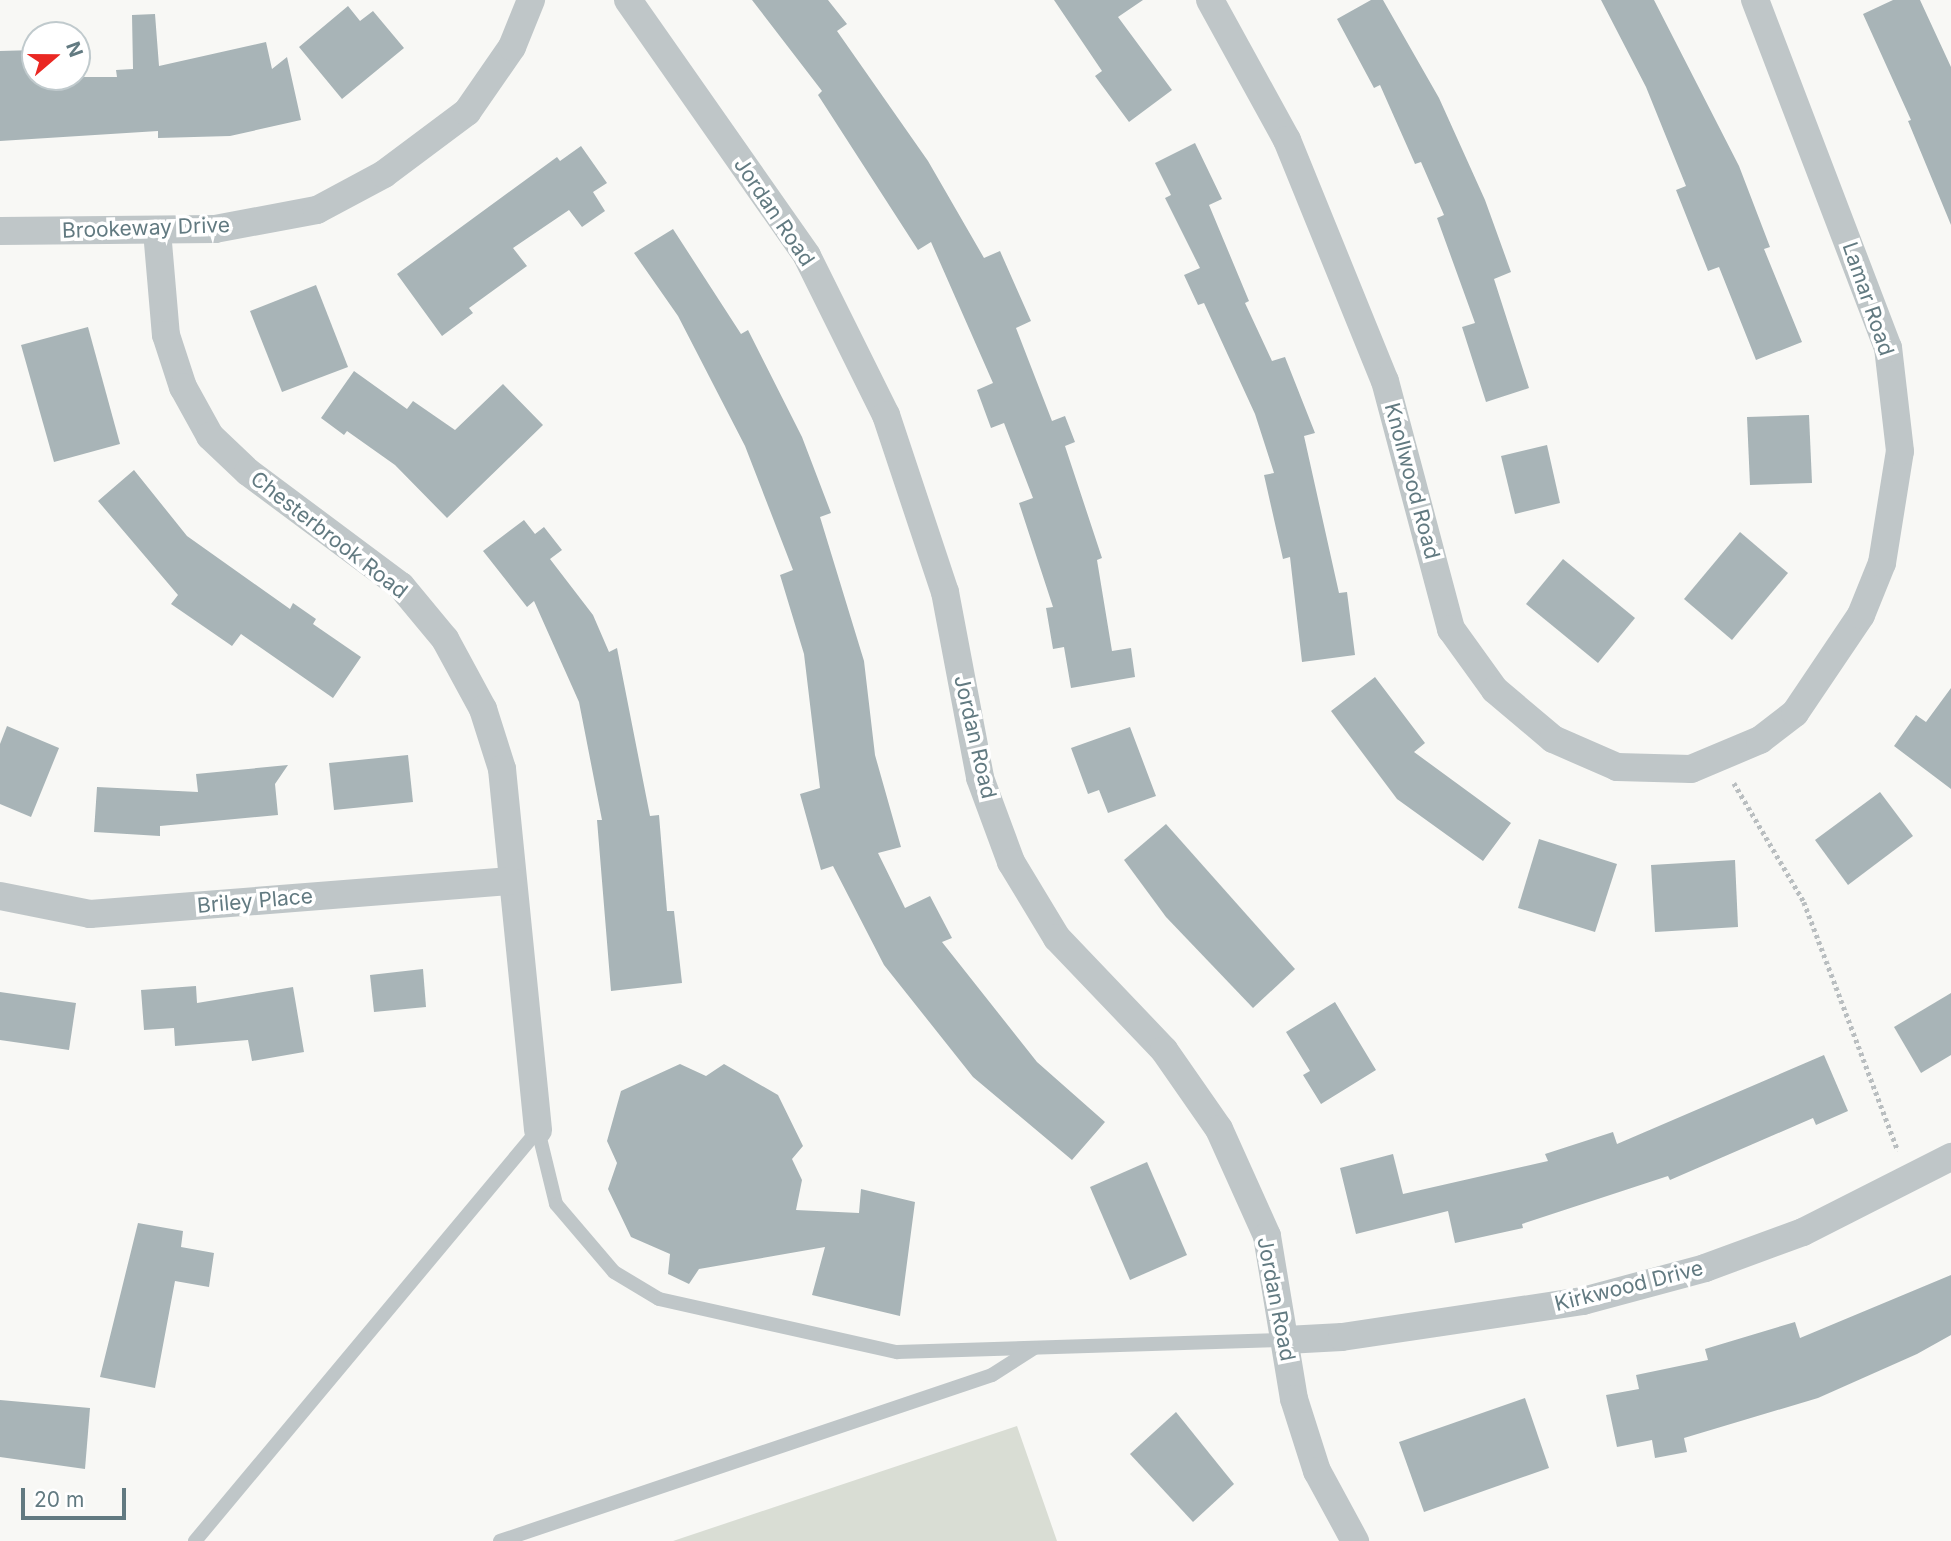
<!DOCTYPE html>
<html>
<head>
<meta charset="utf-8">
<style>
	body { margin:0 }
	#map { position:relative; width:1951px; height:1541px; overflow:hidden; background:#f8f8f5; font-family:Inter,sans-serif }
	div>[style] { position:absolute }
	[style*='--x'] { left:calc(var(--x)*1px); top:calc(var(--y)*1px); width:calc(var(--w)*1px); rotate:calc(var(--a)*1deg) }
	.green>* { inset:0; background:#d9ddd4 }
	.building>* { inset:0; background:#a8b4b7 }
	.path>* { height:4.5px; margin-top:-2.25px; transform-origin:0; background:repeating-linear-gradient(90deg,#b9bec0 0 3.5px,transparent 0 7px) }
	.lane>* { height:14px; margin:-7px; padding:0 7px; transform-origin:7px; border-radius:7px; background:#bfc6c8 }
	.street>* { height:28px; margin:-14px; padding:0 14px; transform-origin:14px; border-radius:14px; background:#bfc6c8 }
	span { translate:-50% -50%; white-space:nowrap; text-align:center; line-height:1.15; -webkit-text-stroke:7px #fff; paint-order:stroke }
	.street-label { font-size:21px; color:#627a81 }
	.north { position:absolute; left:21px; top:21px; width:70px; height:70px; box-sizing:border-box; background:#fff; border:2px solid #c0cacd; border-radius:50%; rotate:70deg; font-size:19px; font-weight:700; line-height:28px; text-align:center; color:#627a81 }
	.north::after { content:''; display:block; margin:auto; width:24px; height:32px; background:#ea2823; clip-path:polygon(50% 0,100% 100%,50% 72%,0 100%) }
	.scale { position:absolute; left:21px; top:1488px; width:105px; height:32px; box-sizing:border-box; border:4px solid #627a81; border-top:0; padding-left:9px; font-size:21px; line-height:24px; white-space:nowrap; color:#627a81; -webkit-text-stroke:5px #fff; paint-order:stroke }
</style>
</head>
<body>
<div id="map">
	<div class="green">
		<i style="clip-path:polygon(1017px 1426px,1057px 1541px,673px 1541px)"></i>
	</div>
	<div class="building">
		<i style="clip-path:polygon(752px 0,828px 0,847px 24px,837px 31px,928px 161px,984px 258px,1000px 251px,1031px 321px,1016px 328px,1052px 421px,1065px 416px,1075px 442px,1065px 446px,1102px 558px,1097px 560px,1112px 651px,1131px 648px,1135px 677px,1071px 688px,1064px 647px,1053px 649px,1046px 608px,1053px 607px,1019px 503px,1033px 498px,1004px 423px,991px 428px,977px 390px,993px 383px,931px 242px,918px 250px,818px 95px,822px 91px)"></i>
		<i style="clip-path:polygon(1054px 0,1143px 0,1118px 17px,1172px 90px,1129px 122px,1095px 76px,1102px 71px)"></i>
		<i style="clip-path:polygon(1371px 0,1383px 0,1439px 98px,1485px 200px,1511px 272px,1494px 279px,1529px 388px,1486px 402px,1462px 327px,1475px 323px,1437px 218px,1444px 215px,1421px 162px,1415px 164px,1380px 85px,1374px 88px,1337px 19px)"></i>
		<i style="clip-path:polygon(1601px 0,1654px 0,1739px 166px,1770px 247px,1764px 249px,1802px 342px,1756px 360px,1719px 267px,1708px 271px,1676px 190px,1686px 186px,1646px 87px)"></i>
		<i style="clip-path:polygon(1893px 0,1920px 0,1951px 67px,1951px 225px,1908px 121px,1911px 120px,1863px 14px)"></i>
		<i style="clip-path:polygon(348px 6px,360px 21px,373px 11px,404px 48px,342px 99px,299px 47px)"></i>
		<i style="clip-path:polygon(155px 14px,159px 66px,266px 42px,272px 69px,287px 57px,301px 120px,230px 136px,158px 138px,158px 131px,0 141px,0 51px,35px 50px,35px 77px,117px 77px,116px 70px,133px 69px,132px 15px)"></i>
		<i style="clip-path:polygon(1195px 143px,1222px 199px,1209px 205px,1249px 301px,1245px 303px,1272px 361px,1285px 357px,1315px 433px,1304px 436px,1339px 593px,1347px 592px,1355px 655px,1302px 662px,1290px 557px,1283px 559px,1264px 475px,1274px 473px,1255px 414px,1204px 303px,1198px 305px,1184px 275px,1200px 268px,1165px 198px,1171px 195px,1155px 163px)"></i>
		<i style="clip-path:polygon(581px 146px,607px 183px,593px 192px,605px 211px,582px 227px,569px 210px,513px 248px,527px 266px,469px 308px,473px 313px,442px 336px,397px 274px,557px 157px,560px 161px)"></i>
		<i style="clip-path:polygon(673px 229px,741px 334px,748px 330px,802px 437px,831px 513px,820px 517px,864px 661px,875px 755px,901px 847px,878px 853px,905px 908px,930px 896px,952px 938px,942px 942px,1037px 1062px,1105px 1122px,1072px 1160px,973px 1077px,884px 965px,833px 866px,821px 870px,800px 794px,820px 788px,804px 654px,780px 575px,793px 570px,745px 446px,678px 316px,634px 253px)"></i>
		<i style="clip-path:polygon(316px 285px,348px 367px,282px 392px,250px 311px)"></i>
		<i style="clip-path:polygon(88px 327px,120px 444px,54px 462px,21px 345px)"></i>
		<i style="clip-path:polygon(354px 371px,407px 409px,413px 401px,455px 430px,503px 384px,543px 425px,447px 518px,395px 465px,347px 431px,344px 435px,321px 418px)"></i>
		<i style="clip-path:polygon(1809px 415px,1812px 483px,1750px 485px,1747px 417px)"></i>
		<i style="clip-path:polygon(1547px 445px,1560px 503px,1515px 514px,1501px 456px)"></i>
		<i style="clip-path:polygon(134px 470px,187px 536px,290px 609px,293px 603px,316px 619px,313px 624px,361px 657px,333px 698px,241px 634px,232px 646px,171px 604px,178px 595px,98px 501px)"></i>
		<i style="clip-path:polygon(524px 520px,535px 534px,544px 527px,562px 550px,550px 559px,593px 615px,609px 652px,617px 648px,650px 816px,659px 815px,667px 911px,674px 911px,682px 983px,611px 991px,597px 820px,602px 820px,579px 702px,534px 601px,527px 607px,483px 551px)"></i>
		<i style="clip-path:polygon(1740px 532px,1788px 573px,1732px 640px,1684px 599px)"></i>
		<i style="clip-path:polygon(1563px 559px,1635px 618px,1598px 663px,1526px 604px)"></i>
		<i style="clip-path:polygon(1375px 677px,1425px 743px,1414px 752px,1511px 823px,1483px 861px,1397px 799px,1331px 711px)"></i>
		<i style="clip-path:polygon(1951px 688px,1951px 789px,1894px 746px,1916px 715px,1926px 722px)"></i>
		<i style="clip-path:polygon(7px 726px,59px 748px,31px 817px,0 804px,0 744px)"></i>
		<i style="clip-path:polygon(1130px 727px,1156px 796px,1108px 813px,1099px 790px,1088px 794px,1071px 748px)"></i>
		<i style="clip-path:polygon(408px 755px,413px 802px,334px 810px,329px 763px)"></i>
		<i style="clip-path:polygon(288px 765px,275px 784px,278px 815px,160px 826px,160px 836px,94px 832px,97px 787px,198px 792px,196px 774px)"></i>
		<i style="clip-path:polygon(1880px 792px,1913px 836px,1848px 885px,1815px 840px)"></i>
		<i style="clip-path:polygon(1166px 824px,1295px 969px,1253px 1008px,1166px 917px,1124px 860px)"></i>
		<i style="clip-path:polygon(1539px 839px,1617px 864px,1595px 932px,1518px 908px)"></i>
		<i style="clip-path:polygon(1735px 860px,1738px 927px,1655px 932px,1651px 865px)"></i>
		<i style="clip-path:polygon(423px 969px,426px 1007px,374px 1012px,370px 975px)"></i>
		<i style="clip-path:polygon(196px 986px,197px 1003px,293px 987px,304px 1052px,252px 1061px,248px 1040px,175px 1046px,174px 1028px,144px 1030px,141px 990px)"></i>
		<i style="clip-path:polygon(0 992px,76px 1003px,69px 1050px,0 1040px)"></i>
		<i style="clip-path:polygon(1951px 993px,1951px 1055px,1921px 1073px,1894px 1027px)"></i>
		<i style="clip-path:polygon(1335px 1002px,1376px 1070px,1321px 1104px,1303px 1075px,1310px 1071px,1286px 1032px)"></i>
		<i style="clip-path:polygon(1824px 1055px,1848px 1111px,1816px 1125px,1813px 1118px,1670px 1180px,1668px 1176px,1522px 1224px,1523px 1228px,1455px 1243px,1448px 1211px,1356px 1234px,1340px 1168px,1393px 1154px,1403px 1194px,1548px 1161px,1545px 1154px,1613px 1132px,1617px 1144px)"></i>
		<i style="clip-path:polygon(680px 1064px,706px 1076px,724px 1064px,778px 1095px,803px 1146px,792px 1159px,802px 1180px,796px 1210px,859px 1213px,861px 1189px,915px 1202px,900px 1316px,812px 1295px,825px 1247px,699px 1269px,689px 1284px,668px 1274px,670px 1254px,631px 1237px,608px 1189px,617px 1163px,607px 1141px,621px 1091px)"></i>
		<i style="clip-path:polygon(1147px 1162px,1187px 1255px,1130px 1280px,1090px 1187px)"></i>
		<i style="clip-path:polygon(138px 1223px,183px 1231px,181px 1247px,214px 1253px,209px 1287px,175px 1281px,155px 1388px,100px 1377px)"></i>
		<i style="clip-path:polygon(1951px 1275px,1951px 1335px,1917px 1354px,1818px 1398px,1684px 1438px,1687px 1452px,1655px 1458px,1652px 1440px,1617px 1447px,1606px 1395px,1639px 1389px,1636px 1375px,1708px 1360px,1705px 1349px,1795px 1322px,1800px 1338px)"></i>
		<i style="clip-path:polygon(1525px 1398px,1549px 1468px,1424px 1512px,1399px 1442px)"></i>
		<i style="clip-path:polygon(0 1400px,90px 1408px,85px 1469px,0 1457px)"></i>
		<i style="clip-path:polygon(1176px 1412px,1234px 1484px,1193px 1522px,1130px 1454px)"></i>
	</div>
	<div class="path">
		<i style="--x:1734;--y:783;--w:138;--a:59.5"></i>
		<i style="--x:1804;--y:902;--w:266;--a:69.3"></i>
	</div>
	<div class="lane">
		<i style="--x:538;--y:1130;--w:76;--a:76.3"></i>
		<i style="--x:556;--y:1204;--w:89;--a:49.5"></i>
		<i style="--x:614;--y:1272;--w:52;--a:31"></i>
		<i style="--x:659;--y:1299;--w:244;--a:12.6"></i>
		<i style="--x:897;--y:1352;--w:389;--a:-1.8"></i>
		<i style="--x:195;--y:1541;--w:535;--a:-50.15"></i>
		<i style="--x:500;--y:1541;--w:519;--a:-18.64"></i>
		<i style="--x:992;--y:1375;--w:50;--a:-32.7"></i>
	</div>
	<div class="street">
		<i style="--x:628;--y:0;--w:312;--a:55"></i>
		<i style="--x:807;--y:256;--w:178;--a:63.6"></i>
		<i style="--x:886;--y:415;--w:187;--a:71.6"></i>
		<i style="--x:945;--y:592;--w:189;--a:79.3"></i>
		<i style="--x:980;--y:778;--w:90;--a:69.7"></i>
		<i style="--x:1011;--y:862;--w:89;--a:58.8"></i>
		<i style="--x:1057;--y:938;--w:155;--a:46.3"></i>
		<i style="--x:1164;--y:1050;--w:96;--a:55.2"></i>
		<i style="--x:1219;--y:1129;--w:117;--a:65.8"></i>
		<i style="--x:1267;--y:1236;--w:165;--a:80.6"></i>
		<i style="--x:1294;--y:1399;--w:76;--a:72.3"></i>
		<i style="--x:1317;--y:1471;--w:80;--a:61.5"></i>
		<i style="--x:1210;--y:0;--w:160;--a:61.2"></i>
		<i style="--x:1287;--y:140;--w:260;--a:67.9"></i>
		<i style="--x:1385;--y:381;--w:257;--a:75.1"></i>
		<i style="--x:1451;--y:629;--w:75;--a:54.2"></i>
		<i style="--x:1495;--y:690;--w:76;--a:40.2"></i>
		<i style="--x:1553;--y:739;--w:70;--a:23.6"></i>
		<i style="--x:1617;--y:767;--w:74;--a:1.5"></i>
		<i style="--x:1691;--y:769;--w:75;--a:-22.8"></i>
		<i style="--x:1760;--y:740;--w:44;--a:-37.6"></i>
		<i style="--x:1795;--y:713;--w:118;--a:-56"></i>
		<i style="--x:1861;--y:615;--w:56;--a:-68"></i>
		<i style="--x:1882;--y:563;--w:113;--a:-80.9"></i>
		<i style="--x:1900;--y:451;--w:104;--a:-96.6"></i>
		<i style="--x:1888;--y:348;--w:373;--a:-110.9"></i>
		<i style="--x:0;--y:231;--w:215;--a:-0.5"></i>
		<i style="--x:215;--y:229;--w:104;--a:-10.6"></i>
		<i style="--x:317;--y:210;--w:76;--a:-28.2"></i>
		<i style="--x:384;--y:174;--w:104;--a:-36.8"></i>
		<i style="--x:467;--y:112;--w:79;--a:-55.3"></i>
		<i style="--x:512;--y:47;--w:51;--a:-68"></i>
		<i style="--x:157;--y:231;--w:104;--a:85.1"></i>
		<i style="--x:166;--y:335;--w:55;--a:71.9"></i>
		<i style="--x:183;--y:387;--w:56;--a:61.1"></i>
		<i style="--x:210;--y:436;--w:52;--a:43.5"></i>
		<i style="--x:248;--y:472;--w:191;--a:36.7"></i>
		<i style="--x:401;--y:586;--w:69;--a:50.3"></i>
		<i style="--x:445;--y:639;--w:80;--a:61.5"></i>
		<i style="--x:483;--y:709;--w:63;--a:72.4"></i>
		<i style="--x:502;--y:769;--w:363;--a:84.3"></i>
		<i style="--x:0;--y:896;--w:92;--a:11.3"></i>
		<i style="--x:90;--y:914;--w:422;--a:-4.5"></i>
		<i style="--x:1286;--y:1340;--w:56;--a:-3.1"></i>
		<i style="--x:1342;--y:1337;--w:244;--a:-8.5"></i>
		<i style="--x:1583;--y:1301;--w:126;--a:-15.1"></i>
		<i style="--x:1705;--y:1268;--w:104;--a:-20.2"></i>
		<i style="--x:1803;--y:1232;--w:166;--a:-26.9"></i>
	</div>
	<div class="street-label">
		<span style="left:774px;top:212px;rotate:56deg">Jordan Road</span>
		<span style="left:146px;top:228px;rotate:-2deg">Brookeway Drive</span>
		<span style="left:1868px;top:299px;rotate:71deg">Lamar Road</span>
		<span style="left:1412px;top:481px;rotate:75deg">Knollwood Road</span>
		<span style="left:329px;top:535px;rotate:38deg">Chesterbrook Road</span>
		<span style="left:975px;top:737px;rotate:77deg">Jordan Road</span>
		<span style="left:255px;top:901px;rotate:-5deg">Briley Place</span>
		<span style="left:1629px;top:1286px;rotate:-14deg">Kirkwood Drive</span>
		<span style="left:1276px;top:1299px;rotate:79deg">Jordan Road</span>
	</div>
	<div class="north">N</div>
	<div class="scale">20 m</div>
</div>
</body>
</html>
